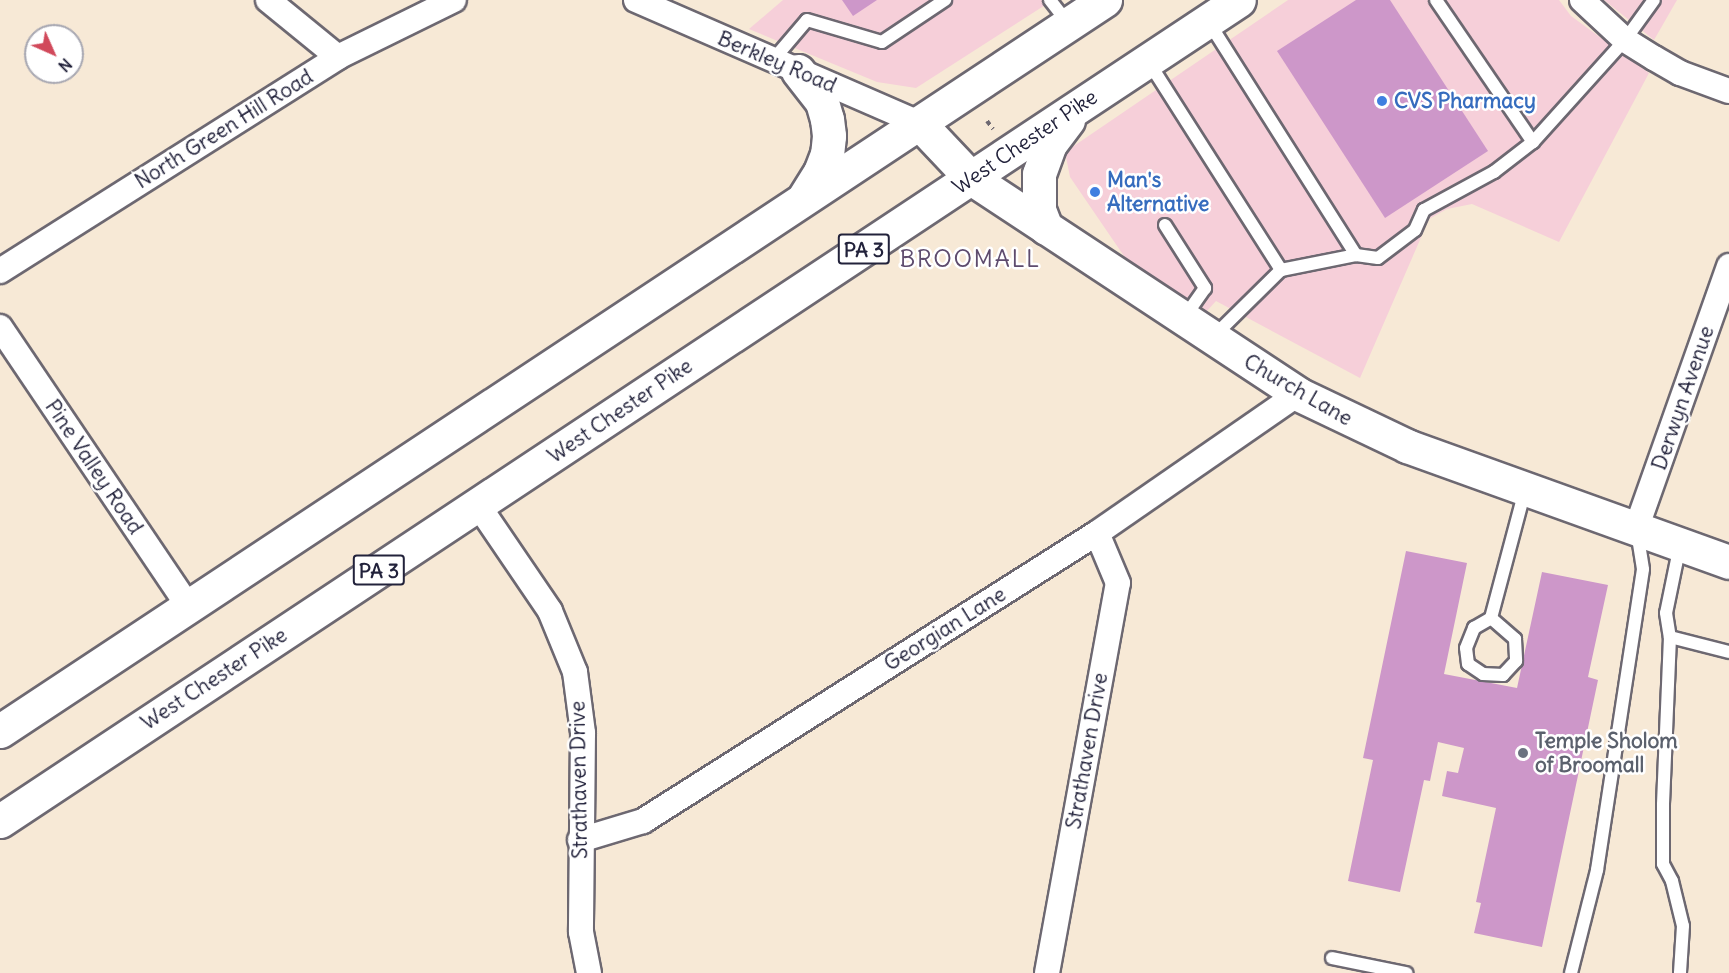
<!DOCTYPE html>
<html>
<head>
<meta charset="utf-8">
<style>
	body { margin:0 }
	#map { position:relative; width:1729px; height:973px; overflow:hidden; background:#f7e9d6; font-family:Delius,sans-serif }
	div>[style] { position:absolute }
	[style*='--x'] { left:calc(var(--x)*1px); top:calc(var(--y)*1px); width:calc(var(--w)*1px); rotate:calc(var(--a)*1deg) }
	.built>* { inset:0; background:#f6cfd9 }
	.building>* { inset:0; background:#cd97c9 }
	.path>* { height:4px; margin-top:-2px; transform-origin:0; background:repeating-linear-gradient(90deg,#6d6871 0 4.5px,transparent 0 9px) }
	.roads { filter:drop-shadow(2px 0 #6d6871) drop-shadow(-2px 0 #6d6871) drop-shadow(0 2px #6d6871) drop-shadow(0 -2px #6d6871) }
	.lane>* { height:12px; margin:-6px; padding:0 6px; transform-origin:6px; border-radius:6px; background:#fff }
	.street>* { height:24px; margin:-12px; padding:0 12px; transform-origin:12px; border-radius:12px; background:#fff }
	.secondary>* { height:33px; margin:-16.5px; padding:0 16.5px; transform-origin:16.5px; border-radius:16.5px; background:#fff }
	.highway>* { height:33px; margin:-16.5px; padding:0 16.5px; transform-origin:16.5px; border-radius:16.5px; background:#fff }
	.dots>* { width:16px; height:16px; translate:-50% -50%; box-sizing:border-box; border:3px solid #fff; border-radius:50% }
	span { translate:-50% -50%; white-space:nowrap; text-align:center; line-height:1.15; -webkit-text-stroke:5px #fff; paint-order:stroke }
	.shield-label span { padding:2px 4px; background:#fff; border:2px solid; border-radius:4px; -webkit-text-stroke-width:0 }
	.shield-label { font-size:20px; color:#22223b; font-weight:700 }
	.street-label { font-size:21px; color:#22223b }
	.shop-label { font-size:21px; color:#366cbe; font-weight:700 }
	.left { translate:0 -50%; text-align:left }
	.worship-label { font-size:21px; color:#5b616d; font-weight:700 }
	.quarter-label { font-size:24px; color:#5e4b6d; letter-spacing:1.5px }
	.north { position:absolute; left:24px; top:24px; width:60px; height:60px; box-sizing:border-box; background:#fff; border:2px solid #a7a7b1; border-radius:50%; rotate:135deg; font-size:16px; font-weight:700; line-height:24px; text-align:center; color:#22223b }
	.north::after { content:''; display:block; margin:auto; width:21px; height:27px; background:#d1495b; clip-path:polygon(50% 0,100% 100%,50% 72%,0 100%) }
</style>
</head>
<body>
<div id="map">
	<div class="built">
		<i style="clip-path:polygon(783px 0,1053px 0,916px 88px,877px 82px,749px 29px)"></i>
		<i style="clip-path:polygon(1288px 0,1559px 0,1571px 16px,1649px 73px,1559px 242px,1472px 204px,1447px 209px,1429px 219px,1360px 378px,1216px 301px,1206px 312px,1126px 259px,1070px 177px,1065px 152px)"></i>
		<i style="clip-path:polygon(1604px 0,1677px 0,1654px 40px)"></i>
	</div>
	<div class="building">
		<i style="clip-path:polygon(842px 0,877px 0,853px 16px)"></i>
		<i style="clip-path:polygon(1356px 0,1390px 0,1488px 151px,1385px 218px,1277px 51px)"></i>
		<i style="clip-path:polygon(1406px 551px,1467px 563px,1444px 674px,1517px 688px,1542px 572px,1608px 585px,1588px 677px,1598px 680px,1542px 947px,1474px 933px,1481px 903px,1476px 902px,1496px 808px,1442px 796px,1447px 771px,1458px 773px,1464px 748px,1438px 742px,1430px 781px,1424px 780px,1400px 892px,1348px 881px,1373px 760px,1363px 758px)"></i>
	</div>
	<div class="path">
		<i style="--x:987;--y:121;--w:10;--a:53"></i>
	</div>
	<div class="roads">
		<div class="lane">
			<i style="--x:1050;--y:0;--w:29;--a:52"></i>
			<i style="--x:1436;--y:0;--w:172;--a:55.7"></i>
			<i style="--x:1208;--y:21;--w:277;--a:57.7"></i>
			<i style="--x:773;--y:60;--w:52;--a:-49.6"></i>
			<i style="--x:807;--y:20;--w:78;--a:16.3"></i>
			<i style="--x:882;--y:42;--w:76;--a:-33.7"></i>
			<i style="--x:1148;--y:61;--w:248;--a:57.5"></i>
			<i style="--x:1165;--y:225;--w:75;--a:57.6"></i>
			<i style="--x:1205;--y:288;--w:37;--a:125"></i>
			<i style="--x:1213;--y:337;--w:95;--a:-44.6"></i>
			<i style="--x:1281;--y:270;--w:76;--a:-11.3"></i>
			<i style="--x:1356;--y:255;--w:22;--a:8"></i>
			<i style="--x:1378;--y:258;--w:46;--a:-37.1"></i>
			<i style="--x:1415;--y:230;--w:22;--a:-66"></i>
			<i style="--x:1424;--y:210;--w:80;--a:-28.5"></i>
			<i style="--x:1494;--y:172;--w:49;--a:-37.6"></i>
			<i style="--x:1533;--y:142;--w:137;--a:-48"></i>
			<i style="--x:1625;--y:40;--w:49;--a:-54.1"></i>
			<i style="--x:1680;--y:545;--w:69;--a:101.6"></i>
			<i style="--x:1666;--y:613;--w:24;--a:81"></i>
			<i style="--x:1670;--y:637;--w:168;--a:92.4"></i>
			<i style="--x:1663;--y:805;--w:59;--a:90"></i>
			<i style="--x:1663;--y:864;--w:19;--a:62"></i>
			<i style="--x:1672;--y:881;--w:46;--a:76.3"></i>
			<i style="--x:1683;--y:926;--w:47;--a:93.7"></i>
			<i style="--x:1491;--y:618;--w:32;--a:41"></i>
			<i style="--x:1515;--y:639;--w:22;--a:87"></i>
			<i style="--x:1516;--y:661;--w:19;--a:133"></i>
			<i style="--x:1503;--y:675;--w:20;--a:-177"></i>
			<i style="--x:1483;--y:674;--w:18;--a:-146"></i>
			<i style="--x:1468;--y:664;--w:16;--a:-97"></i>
			<i style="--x:1466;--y:648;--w:22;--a:-68"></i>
			<i style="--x:1474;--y:628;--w:20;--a:-30"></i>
			<i style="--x:1491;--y:618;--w:132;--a:-75.1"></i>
			<i style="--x:1670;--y:637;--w:61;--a:14.3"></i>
			<i style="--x:1332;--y:958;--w:76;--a:11.5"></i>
			<i style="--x:1571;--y:973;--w:106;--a:-75.8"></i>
			<i style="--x:1597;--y:870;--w:304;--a:-81.3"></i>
			<i style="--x:1643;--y:569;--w:36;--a:-99"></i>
		</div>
		<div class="street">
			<i style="--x:268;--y:0;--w:90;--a:39.2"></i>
			<i style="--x:636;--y:0;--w:309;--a:23.5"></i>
			<i style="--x:1582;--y:0;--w:59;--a:42.9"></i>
			<i style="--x:1625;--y:40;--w:34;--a:32"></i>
			<i style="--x:1654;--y:58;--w:30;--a:30"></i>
			<i style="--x:1680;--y:73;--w:52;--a:20.2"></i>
			<i style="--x:0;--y:271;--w:400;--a:-32.3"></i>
			<i style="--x:338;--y:57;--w:129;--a:-26.2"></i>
			<i style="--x:0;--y:327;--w:336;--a:56"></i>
			<i style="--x:478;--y:505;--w:128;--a:55.8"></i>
			<i style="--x:550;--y:611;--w:66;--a:67.7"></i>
			<i style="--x:575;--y:672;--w:62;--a:82.5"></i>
			<i style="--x:583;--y:733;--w:199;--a:90.6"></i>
			<i style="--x:581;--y:932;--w:42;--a:79"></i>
			<i style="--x:1636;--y:529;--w:279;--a:-70.5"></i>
			<i style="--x:580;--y:840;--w:66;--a:-16.8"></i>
			<i style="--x:643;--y:821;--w:538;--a:-32.39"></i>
			<i style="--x:1097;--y:533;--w:244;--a:-34.7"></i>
			<i style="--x:1047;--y:973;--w:396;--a:-79.7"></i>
			<i style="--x:1118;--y:583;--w:54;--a:-112.8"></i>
		</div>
		<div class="secondary">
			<i style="--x:919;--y:123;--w:76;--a:46.6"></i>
			<i style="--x:971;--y:178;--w:392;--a:33.4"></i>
			<i style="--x:1298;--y:394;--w:121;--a:25.5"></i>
			<i style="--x:1407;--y:446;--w:342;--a:19.8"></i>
		</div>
		<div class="highway">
			<i style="--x:798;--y:71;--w:39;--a:52"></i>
			<i style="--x:822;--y:102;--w:18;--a:74"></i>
			<i style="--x:827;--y:119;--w:17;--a:83"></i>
			<i style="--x:829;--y:136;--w:18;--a:96"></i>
			<i style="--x:827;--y:154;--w:19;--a:111"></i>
			<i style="--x:820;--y:172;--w:28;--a:122"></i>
			<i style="--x:1046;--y:228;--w:19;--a:-111"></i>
			<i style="--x:1039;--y:210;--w:36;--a:-90"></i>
			<i style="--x:1039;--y:174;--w:32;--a:-70"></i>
			<i style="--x:1050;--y:144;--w:30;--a:-53"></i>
			<i style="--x:0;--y:731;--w:1325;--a:-33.49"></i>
			<i style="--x:0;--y:821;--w:1486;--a:-33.53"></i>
		</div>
	</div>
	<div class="dots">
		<i style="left:1382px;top:101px;background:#3f7fe0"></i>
		<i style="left:1095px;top:192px;background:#3f7fe0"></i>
		<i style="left:1523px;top:753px;background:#6b7280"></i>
	</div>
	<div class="shield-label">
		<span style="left:864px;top:249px">PA 3</span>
		<span style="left:379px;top:570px">PA 3</span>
	</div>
	<div class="street-label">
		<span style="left:777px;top:62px;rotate:23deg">Berkley Road</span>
		<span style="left:224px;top:129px;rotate:-32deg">North Green Hill Road</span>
		<span style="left:1025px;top:142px;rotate:-34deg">West Chester Pike</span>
		<span style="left:1298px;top:390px;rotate:30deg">Church Lane</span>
		<span style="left:1683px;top:398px;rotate:-71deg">Derwyn Avenue</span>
		<span style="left:620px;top:411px;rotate:-34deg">West Chester Pike</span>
		<span style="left:94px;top:467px;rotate:56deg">Pine Valley Road</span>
		<span style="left:945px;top:629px;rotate:-32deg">Georgian Lane</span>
		<span style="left:214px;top:679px;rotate:-33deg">West Chester Pike</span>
		<span style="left:1087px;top:751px;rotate:-80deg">Strathaven Drive</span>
		<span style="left:579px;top:780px;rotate:-91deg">Strathaven Drive</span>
	</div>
	<div class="shop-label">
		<span class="left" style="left:1394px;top:101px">CVS Pharmacy</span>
		<span class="left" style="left:1107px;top:192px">Man's<br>Alternative</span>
	</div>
	<div class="worship-label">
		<span class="left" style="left:1535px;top:753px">Temple Sholom<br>of Broomall</span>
	</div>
	<div class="quarter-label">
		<span style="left:970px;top:259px">BROOMALL</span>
	</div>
	<div class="north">N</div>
</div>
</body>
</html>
